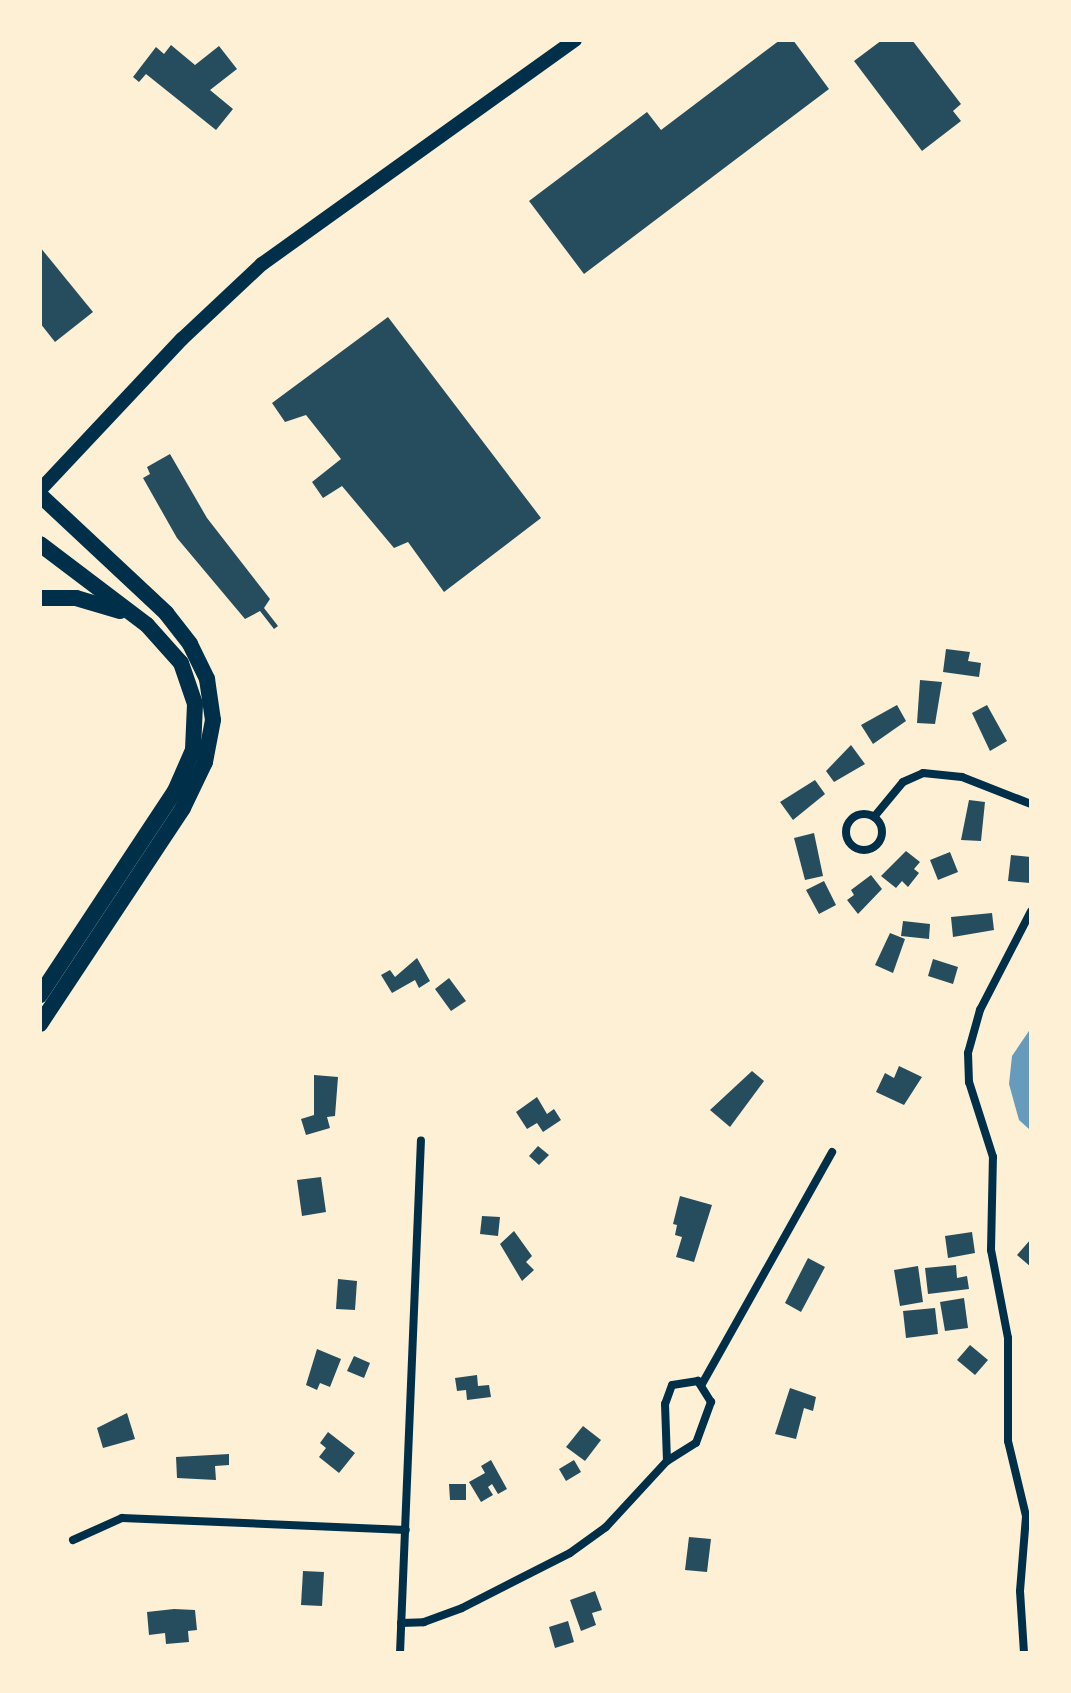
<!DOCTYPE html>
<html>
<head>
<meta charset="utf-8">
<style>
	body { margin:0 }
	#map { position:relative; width:1071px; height:1693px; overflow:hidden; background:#fdf0d5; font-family:Manrope,sans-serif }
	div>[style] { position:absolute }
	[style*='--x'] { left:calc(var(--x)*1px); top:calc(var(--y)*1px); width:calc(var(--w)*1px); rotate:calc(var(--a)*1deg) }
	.water>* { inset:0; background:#669bbc }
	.building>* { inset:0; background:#264d5e }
	.minor>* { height:8px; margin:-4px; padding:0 4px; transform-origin:4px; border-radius:4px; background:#003049 }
	.minor>.ring { margin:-4px; padding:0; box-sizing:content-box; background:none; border:8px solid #003049; border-radius:50% }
	.primary>* { height:14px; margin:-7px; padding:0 7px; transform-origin:7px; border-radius:7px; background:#003049 }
	.motorway>* { height:16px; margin:-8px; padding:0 8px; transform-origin:8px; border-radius:8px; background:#003049 }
	span { translate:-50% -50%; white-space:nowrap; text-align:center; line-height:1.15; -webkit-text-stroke:6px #fdf0d5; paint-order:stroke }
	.frame { position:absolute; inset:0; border:42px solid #fdf0d5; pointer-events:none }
</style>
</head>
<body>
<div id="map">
	<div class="water">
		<i style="clip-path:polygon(1031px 1028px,1031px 1129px,1029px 1129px,1019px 1120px,1009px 1084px,1012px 1056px)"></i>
	</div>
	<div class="building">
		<i style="clip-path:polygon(780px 40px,793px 40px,829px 89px,584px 274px,529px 201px,647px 112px,661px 130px)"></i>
		<i style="clip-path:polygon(882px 40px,912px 40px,961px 104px,953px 111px,961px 121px,922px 151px,854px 61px)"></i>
		<i style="clip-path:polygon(171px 45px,195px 65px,219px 46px,237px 69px,210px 90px,233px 109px,216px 130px,146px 74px,139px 82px,133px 77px,156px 47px,164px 54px)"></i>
		<i style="clip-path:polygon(40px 247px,93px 312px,55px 342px,40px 323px)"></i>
		<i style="clip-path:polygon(388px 317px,541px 518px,444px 592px,408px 542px,394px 548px,342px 486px,323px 498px,312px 482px,341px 459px,306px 415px,285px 422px,272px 403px)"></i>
		<i style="clip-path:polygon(170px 454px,207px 518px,270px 599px,264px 608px,278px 626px,274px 629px,260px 611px,245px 619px,177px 538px,143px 478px,150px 474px,147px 467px)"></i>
		<i style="clip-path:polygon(946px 649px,970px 652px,968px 661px,981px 663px,979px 677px,943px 672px)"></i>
		<i style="clip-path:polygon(920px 680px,942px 682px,935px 724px,917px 723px)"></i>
		<i style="clip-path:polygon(897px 705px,906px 721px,873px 744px,861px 725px)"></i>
		<i style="clip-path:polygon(987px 705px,1007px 741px,990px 751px,972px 713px)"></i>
		<i style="clip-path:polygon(851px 745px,865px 764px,834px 782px,826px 771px)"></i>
		<i style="clip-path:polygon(815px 780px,825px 794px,793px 820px,780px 802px)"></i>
		<i style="clip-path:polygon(969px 800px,985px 802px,981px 841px,961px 840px)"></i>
		<i style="clip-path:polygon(814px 833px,823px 876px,805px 880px,794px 838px)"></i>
		<i style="clip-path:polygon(906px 851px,920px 862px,914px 869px,919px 873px,908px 887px,902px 881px,896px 888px,881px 876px)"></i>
		<i style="clip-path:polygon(950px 852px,958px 872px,938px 880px,930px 860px)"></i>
		<i style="clip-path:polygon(1011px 855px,1031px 857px,1030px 883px,1008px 881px)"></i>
		<i style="clip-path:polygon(871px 875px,882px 889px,858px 914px,847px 900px,854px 895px,851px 890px)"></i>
		<i style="clip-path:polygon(824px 881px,836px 905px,819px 914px,806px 890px)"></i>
		<i style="clip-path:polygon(992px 913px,994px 930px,953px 937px,951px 917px)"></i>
		<i style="clip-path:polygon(903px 921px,930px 924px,929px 939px,901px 936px)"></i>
		<i style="clip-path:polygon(890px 933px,905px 939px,893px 973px,875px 965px)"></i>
		<i style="clip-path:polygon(417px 958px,430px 981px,419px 988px,415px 980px,392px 993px,381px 975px,390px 970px,395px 977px)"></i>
		<i style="clip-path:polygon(933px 959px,958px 967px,953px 984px,928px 976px)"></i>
		<i style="clip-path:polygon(449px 978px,466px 1001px,451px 1011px,435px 989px)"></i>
		<i style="clip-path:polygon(899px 1066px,922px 1077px,904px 1105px,876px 1092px,885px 1073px,894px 1078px)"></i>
		<i style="clip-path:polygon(752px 1071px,764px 1081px,730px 1127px,710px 1110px)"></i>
		<i style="clip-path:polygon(314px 1075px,338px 1077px,335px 1116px,327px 1117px,330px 1128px,306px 1135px,301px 1119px,314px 1115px)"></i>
		<i style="clip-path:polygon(537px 1097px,547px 1114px,554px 1109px,561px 1120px,543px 1132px,537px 1123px,527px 1129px,516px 1112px)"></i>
		<i style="clip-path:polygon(538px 1146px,549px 1155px,539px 1165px,529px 1156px)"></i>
		<i style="clip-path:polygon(321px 1177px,326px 1212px,302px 1216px,297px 1180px)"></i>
		<i style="clip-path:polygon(680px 1196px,712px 1205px,694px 1262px,676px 1257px,682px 1237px,675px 1235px,677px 1225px,673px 1224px)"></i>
		<i style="clip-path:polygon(482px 1216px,500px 1217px,498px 1236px,480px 1234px)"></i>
		<i style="clip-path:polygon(514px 1231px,532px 1256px,526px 1262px,534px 1270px,522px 1281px,500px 1244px)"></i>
		<i style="clip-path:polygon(972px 1232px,975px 1253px,948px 1258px,945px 1236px)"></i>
		<i style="clip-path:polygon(1031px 1239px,1031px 1267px,1017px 1255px)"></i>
		<i style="clip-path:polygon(808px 1258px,825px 1267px,801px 1312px,785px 1303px)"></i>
		<i style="clip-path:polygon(956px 1265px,957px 1278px,967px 1276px,969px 1289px,928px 1294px,925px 1268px)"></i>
		<i style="clip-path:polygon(918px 1266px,923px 1302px,900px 1306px,894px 1270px)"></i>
		<i style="clip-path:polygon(338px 1279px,357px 1281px,355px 1310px,336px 1309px)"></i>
		<i style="clip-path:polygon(964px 1298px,968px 1328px,945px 1331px,940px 1302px)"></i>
		<i style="clip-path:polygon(935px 1308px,938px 1334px,906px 1338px,903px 1311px)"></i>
		<i style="clip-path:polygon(970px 1345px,988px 1360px,975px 1375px,957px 1360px)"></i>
		<i style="clip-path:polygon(317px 1349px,341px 1359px,330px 1387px,320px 1383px,317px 1390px,306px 1385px)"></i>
		<i style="clip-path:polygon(354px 1356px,370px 1363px,364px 1378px,347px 1371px)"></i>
		<i style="clip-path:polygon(477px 1375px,478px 1386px,489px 1385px,491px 1397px,467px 1400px,466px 1390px,457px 1391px,455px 1378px)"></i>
		<i style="clip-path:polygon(790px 1388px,816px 1397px,813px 1411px,804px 1408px,796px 1439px,775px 1434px)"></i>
		<i style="clip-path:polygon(127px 1413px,135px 1439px,103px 1448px,97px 1428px)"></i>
		<i style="clip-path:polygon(583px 1426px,601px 1440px,585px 1461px,566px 1447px)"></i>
		<i style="clip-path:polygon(328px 1432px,355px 1453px,339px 1473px,319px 1457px,326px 1448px,320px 1443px)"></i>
		<i style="clip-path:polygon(229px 1454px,229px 1465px,215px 1466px,216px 1480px,177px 1478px,176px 1457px)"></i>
		<i style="clip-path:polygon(491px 1460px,507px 1489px,498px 1494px,492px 1484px,488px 1487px,493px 1495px,481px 1502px,469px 1482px,485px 1473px,481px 1466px)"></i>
		<i style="clip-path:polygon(574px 1460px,581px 1472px,566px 1481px,559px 1469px)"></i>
		<i style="clip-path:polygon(449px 1484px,466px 1484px,466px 1500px,450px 1500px)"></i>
		<i style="clip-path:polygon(689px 1537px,711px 1539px,707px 1572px,685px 1570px)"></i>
		<i style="clip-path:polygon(303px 1571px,324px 1572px,322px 1606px,301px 1605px)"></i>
		<i style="clip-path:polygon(595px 1591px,602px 1610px,592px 1613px,596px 1625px,581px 1631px,570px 1600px)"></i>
		<i style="clip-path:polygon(174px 1609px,195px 1610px,197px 1630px,188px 1631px,189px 1642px,166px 1644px,165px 1633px,149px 1635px,147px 1612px)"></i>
		<i style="clip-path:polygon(568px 1621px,574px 1642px,555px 1648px,549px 1627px)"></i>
	</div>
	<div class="minor">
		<i class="ring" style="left:846px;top:814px;width:28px;height:28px"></i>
		<i style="--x:874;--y:817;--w:45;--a:-50.4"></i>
		<i style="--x:903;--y:782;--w:22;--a:-24"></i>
		<i style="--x:923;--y:773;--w:39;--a:6"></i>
		<i style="--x:962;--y:777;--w:74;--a:21.4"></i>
		<i style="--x:702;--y:1384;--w:266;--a:-60.7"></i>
		<i style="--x:73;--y:1540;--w:54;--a:-24.2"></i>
		<i style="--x:122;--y:1518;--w:284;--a:2.4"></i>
		<i style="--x:401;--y:1623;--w:23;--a:-2"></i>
		<i style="--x:424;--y:1622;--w:40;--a:-20.2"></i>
		<i style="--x:462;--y:1608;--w:121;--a:-27"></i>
		<i style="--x:570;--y:1553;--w:44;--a:-35.8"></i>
		<i style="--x:606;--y:1527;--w:90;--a:-47.3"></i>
		<i style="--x:667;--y:1461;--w:34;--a:-32"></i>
		<i style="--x:696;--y:1443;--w:44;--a:-69.9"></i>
		<i style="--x:711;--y:1402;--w:25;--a:-122"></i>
		<i style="--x:698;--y:1381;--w:26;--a:171"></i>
		<i style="--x:672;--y:1385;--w:20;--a:110"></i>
		<i style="--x:665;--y:1404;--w:57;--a:88"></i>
		<i style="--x:400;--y:1653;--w:513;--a:-87.66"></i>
		<i style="--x:1024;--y:1653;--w:62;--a:-93.7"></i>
		<i style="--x:1020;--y:1591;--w:75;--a:-85.4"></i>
		<i style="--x:1026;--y:1516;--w:77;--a:-103.5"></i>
		<i style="--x:1008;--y:1441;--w:103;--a:-90"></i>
		<i style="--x:1008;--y:1338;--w:90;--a:-100.9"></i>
		<i style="--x:991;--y:1250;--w:93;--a:-88.8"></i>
		<i style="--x:993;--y:1157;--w:79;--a:-107.7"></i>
		<i style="--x:969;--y:1082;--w:29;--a:-92"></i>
		<i style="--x:968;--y:1053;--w:45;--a:-74.4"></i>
		<i style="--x:980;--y:1010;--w:111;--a:-62.7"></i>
	</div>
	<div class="primary">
		<i style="--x:40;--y:490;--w:207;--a:-46.8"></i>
		<i style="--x:182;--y:339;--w:110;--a:-43.2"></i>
		<i style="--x:262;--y:264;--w:385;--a:-35.6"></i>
	</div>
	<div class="motorway">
		<i style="--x:40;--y:495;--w:173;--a:43.1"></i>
		<i style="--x:166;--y:613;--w:39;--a:52"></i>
		<i style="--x:190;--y:644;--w:39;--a:64"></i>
		<i style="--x:207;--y:679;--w:41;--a:81.7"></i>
		<i style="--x:213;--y:720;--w:43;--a:100.8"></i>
		<i style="--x:205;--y:762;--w:51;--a:115.6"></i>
		<i style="--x:183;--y:808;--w:259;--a:123.5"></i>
		<i style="--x:40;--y:544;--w:134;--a:37.1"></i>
		<i style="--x:147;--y:625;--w:51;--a:48.2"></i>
		<i style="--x:181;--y:663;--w:43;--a:71.1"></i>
		<i style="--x:195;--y:704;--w:46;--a:92.5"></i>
		<i style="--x:193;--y:750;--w:45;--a:113.7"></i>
		<i style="--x:175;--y:791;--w:245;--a:123.5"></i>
		<i style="--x:40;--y:598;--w:36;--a:0"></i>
		<i style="--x:76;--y:598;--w:46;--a:16.5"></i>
	</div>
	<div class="frame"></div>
</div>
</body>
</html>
